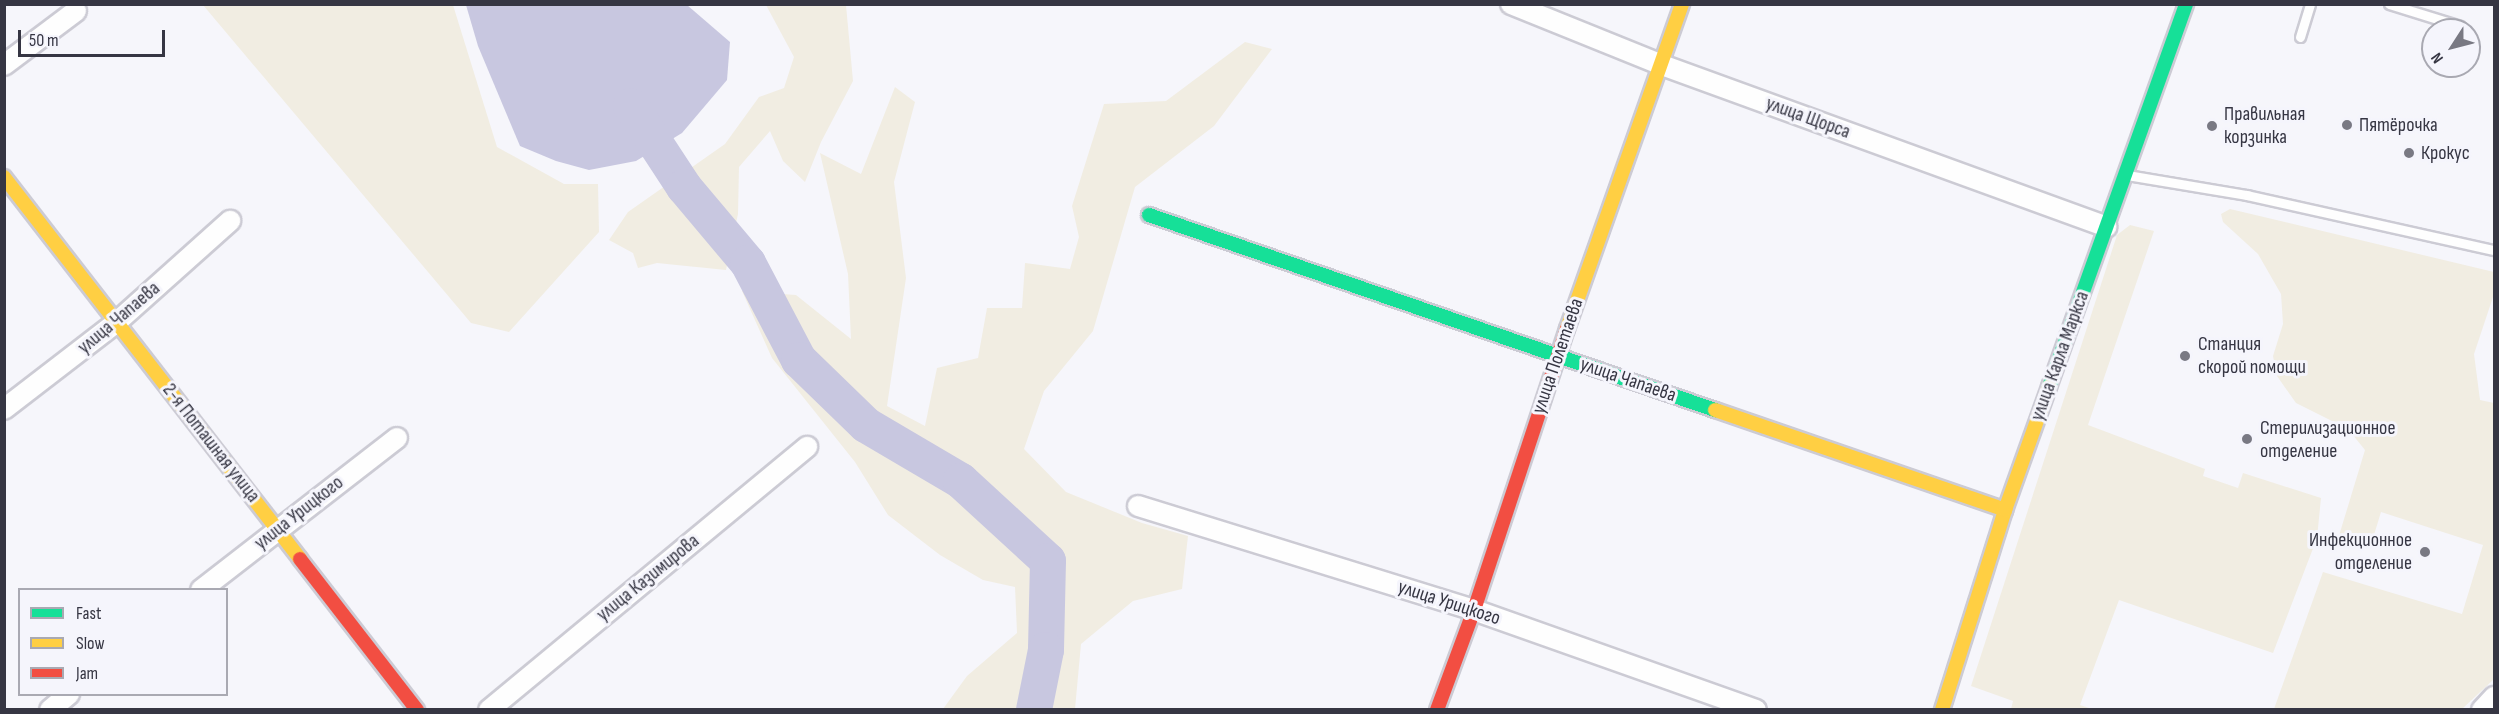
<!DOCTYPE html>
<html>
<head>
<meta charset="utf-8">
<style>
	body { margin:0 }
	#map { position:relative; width:2499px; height:714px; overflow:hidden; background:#f6f6fb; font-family:"Sofia Sans Condensed",sans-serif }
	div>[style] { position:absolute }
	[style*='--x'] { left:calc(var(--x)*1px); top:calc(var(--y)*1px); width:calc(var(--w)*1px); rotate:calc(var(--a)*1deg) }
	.green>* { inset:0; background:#f1ede2 }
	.water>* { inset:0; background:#c8c7e0 }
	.river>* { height:36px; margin:-18px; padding:0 18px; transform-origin:18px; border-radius:18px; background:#c8c7e0 }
	.roads { filter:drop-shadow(2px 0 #cccbd4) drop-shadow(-2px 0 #cccbd4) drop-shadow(0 2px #cccbd4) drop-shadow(0 -2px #cccbd4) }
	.lane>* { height:9px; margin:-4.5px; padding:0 4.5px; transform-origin:4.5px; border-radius:4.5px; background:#fefefe }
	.street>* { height:20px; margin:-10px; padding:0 10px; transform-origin:10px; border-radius:10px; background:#fefefe }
	.fast>* { height:14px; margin:-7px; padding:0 7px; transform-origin:7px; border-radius:7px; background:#16e098 }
	.slow>* { height:14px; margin:-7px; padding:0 7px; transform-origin:7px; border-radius:7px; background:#ffcf43 }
	.jam>* { height:14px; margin:-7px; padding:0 7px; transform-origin:7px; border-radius:7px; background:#f24e42 }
	.dots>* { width:16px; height:16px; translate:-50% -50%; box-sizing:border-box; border:3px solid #f5f5fc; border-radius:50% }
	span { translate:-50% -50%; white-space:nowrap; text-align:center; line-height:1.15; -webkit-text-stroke:6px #f5f5fc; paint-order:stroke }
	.poi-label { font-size:20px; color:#363643 }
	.left { translate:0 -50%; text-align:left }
	.right { translate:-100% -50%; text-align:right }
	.street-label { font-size:20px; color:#363643 }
	.frame { position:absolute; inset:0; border:6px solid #363643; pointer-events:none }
	.legend { position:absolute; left:18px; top:588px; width:210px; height:108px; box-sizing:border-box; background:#f5f5fc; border:2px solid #a9a9b2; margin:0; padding:8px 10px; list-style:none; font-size:18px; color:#363643 }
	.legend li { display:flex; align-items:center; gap:12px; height:30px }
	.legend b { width:30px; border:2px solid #a9a9b2 }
	.north { position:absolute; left:2421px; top:18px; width:60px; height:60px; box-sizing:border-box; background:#f5f5fc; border:2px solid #a9a9b2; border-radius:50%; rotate:234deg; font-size:16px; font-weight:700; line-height:24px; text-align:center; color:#363643 }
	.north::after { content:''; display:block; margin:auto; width:21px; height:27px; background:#797983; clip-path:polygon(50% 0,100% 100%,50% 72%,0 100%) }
	.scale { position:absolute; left:18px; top:30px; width:147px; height:27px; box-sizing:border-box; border:3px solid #363643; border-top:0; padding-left:8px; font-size:18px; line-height:21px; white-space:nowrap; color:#363643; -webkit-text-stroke:4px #f5f5fc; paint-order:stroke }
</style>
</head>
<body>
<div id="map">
	<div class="green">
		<i style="clip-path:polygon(203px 5px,453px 5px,497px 147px,564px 184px,598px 184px,599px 232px,509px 332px,471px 323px)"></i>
		<i style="clip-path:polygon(766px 5px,846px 5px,853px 81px,821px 142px,805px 182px,783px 161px,770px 131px,739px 167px,738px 214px,726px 270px,657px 263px,638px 268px,633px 253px,609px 240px,628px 212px,725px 144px,759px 97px,784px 88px,794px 57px)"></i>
		<i style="clip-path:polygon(1245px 42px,1272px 49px,1214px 126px,1135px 187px,1093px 331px,1044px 391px,1024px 449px,1066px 492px,1142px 523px,1188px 536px,1182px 589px,1133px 601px,1081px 644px,1075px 709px,943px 709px,967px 676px,1017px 633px,1015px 587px,983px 580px,940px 555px,888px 515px,855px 462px,772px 358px,742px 291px,796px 295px,851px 339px,848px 274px,820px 153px,861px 174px,895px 87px,915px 102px,894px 182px,906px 278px,887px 406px,925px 426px,937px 368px,978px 358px,987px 308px,1022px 308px,1025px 263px,1070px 269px,1079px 237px,1072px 206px,1104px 104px,1166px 101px)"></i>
		<i style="clip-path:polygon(2230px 209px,2494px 272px,2494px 294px,2474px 354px,2480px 400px,2494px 403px,2494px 679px,2462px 709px,2274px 709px,2323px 572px,2462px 614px,2483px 545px,2381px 512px,2370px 548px,2338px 539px,2365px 450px,2348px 429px,2296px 403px,2277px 376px,2273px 356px,2283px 324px,2281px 294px,2258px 254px,2223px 222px,2221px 214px)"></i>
		<i style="clip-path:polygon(2130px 225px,2154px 231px,2088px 425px,2205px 469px,2203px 476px,2238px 488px,2243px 473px,2321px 498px,2317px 538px,2273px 653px,2119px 600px,2080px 705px,2092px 709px,2011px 709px,2013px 701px,1971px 686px,2117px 235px)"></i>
	</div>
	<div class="water">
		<i style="clip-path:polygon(466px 5px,687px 5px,730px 42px,727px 80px,682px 133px,636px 161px,589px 170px,556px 161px,520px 146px,478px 46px)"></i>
	</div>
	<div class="river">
		<i style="--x:631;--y:106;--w:97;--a:56.8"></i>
		<i style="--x:684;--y:187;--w:99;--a:49.9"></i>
		<i style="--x:748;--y:263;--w:110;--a:62.3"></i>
		<i style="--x:799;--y:360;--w:93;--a:44.1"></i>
		<i style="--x:866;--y:425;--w:110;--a:30.5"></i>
		<i style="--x:961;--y:481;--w:118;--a:42.6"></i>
		<i style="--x:1048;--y:561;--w:89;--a:91.3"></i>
		<i style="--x:1046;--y:650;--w:61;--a:101.3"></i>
	</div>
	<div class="roads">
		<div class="lane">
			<i style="--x:2389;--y:4;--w:74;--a:17.2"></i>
			<i style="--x:2300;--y:37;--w:34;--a:-73"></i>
			<i style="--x:2127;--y:175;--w:122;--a:9.5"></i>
			<i style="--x:2247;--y:195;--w:253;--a:12.6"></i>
		</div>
		<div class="street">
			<i style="--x:1511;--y:4;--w:163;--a:22"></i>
			<i style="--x:1662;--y:65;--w:473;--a:20"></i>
			<i style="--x:4;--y:65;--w:90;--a:-36.9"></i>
			<i style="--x:4;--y:409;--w:143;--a:-37.6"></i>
			<i style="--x:117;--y:322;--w:152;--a:-41.8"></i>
			<i style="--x:1138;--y:506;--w:352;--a:17.2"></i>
			<i style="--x:1474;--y:610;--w:299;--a:19.5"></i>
			<i style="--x:201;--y:590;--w:248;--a:-37.8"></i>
			<i style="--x:50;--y:710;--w:25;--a:-40"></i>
			<i style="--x:489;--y:710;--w:413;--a:-39.6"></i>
			<i style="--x:2482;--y:710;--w:18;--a:-47"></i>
		</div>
		<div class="fast">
			<i style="--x:1149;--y:215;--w:599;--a:19.01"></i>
			<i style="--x:2049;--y:387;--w:407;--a:-70.3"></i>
		</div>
		<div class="slow">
			<i style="--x:4;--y:177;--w:483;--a:52.2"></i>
			<i style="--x:1567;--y:329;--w:345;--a:-70.5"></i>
			<i style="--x:1715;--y:410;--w:307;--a:19"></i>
			<i style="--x:1942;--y:710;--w:210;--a:-72.5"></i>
			<i style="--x:2005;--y:510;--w:131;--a:-70.3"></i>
		</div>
		<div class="jam">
			<i style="--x:300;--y:559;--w:191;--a:52.2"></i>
			<i style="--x:1437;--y:710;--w:107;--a:-69.7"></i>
			<i style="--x:1474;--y:610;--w:296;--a:-71.7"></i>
		</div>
	</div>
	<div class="dots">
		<i style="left:2347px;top:125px;background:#797983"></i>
		<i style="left:2212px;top:126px;background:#797983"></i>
		<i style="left:2409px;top:153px;background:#797983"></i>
		<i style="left:2185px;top:356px;background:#797983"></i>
		<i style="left:2247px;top:439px;background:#797983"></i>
		<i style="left:2425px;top:552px;background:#797983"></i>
	</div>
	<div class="poi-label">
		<span class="left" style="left:2224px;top:126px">Правильная<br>корзинка</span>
		<span class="left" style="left:2359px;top:125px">Пятёрочка</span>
		<span class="left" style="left:2421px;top:153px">Крокус</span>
		<span class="left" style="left:2198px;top:356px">Станция<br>скорой помощи</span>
		<span class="left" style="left:2260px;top:440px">Стерилизационное<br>отделение</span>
		<span class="right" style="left:2412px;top:552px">Инфекционное<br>отделение</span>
	</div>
	<div class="street-label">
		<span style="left:1808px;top:118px;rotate:20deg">улица Щорса</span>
		<span style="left:119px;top:318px;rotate:-40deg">улица Чапаева</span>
		<span style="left:1558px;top:356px;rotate:-71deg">улица Полетаева</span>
		<span style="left:2060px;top:356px;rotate:-70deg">улица Карла Маркса</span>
		<span style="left:1628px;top:380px;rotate:19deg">улица Чапаева</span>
		<span style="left:211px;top:443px;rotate:52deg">2-я Поташная улица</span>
		<span style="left:299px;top:513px;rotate:-38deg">улица Урицкого</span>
		<span style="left:648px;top:578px;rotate:-39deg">улица Казимирова</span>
		<span style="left:1449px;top:603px;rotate:18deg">улица Урицкого</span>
	</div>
	<div class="frame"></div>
	<ul class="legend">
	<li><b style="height:8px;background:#16e098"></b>Fast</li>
	<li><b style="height:8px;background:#ffcf43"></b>Slow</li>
	<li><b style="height:8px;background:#f24e42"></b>Jam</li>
	</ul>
	<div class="north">N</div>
	<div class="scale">50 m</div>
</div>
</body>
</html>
